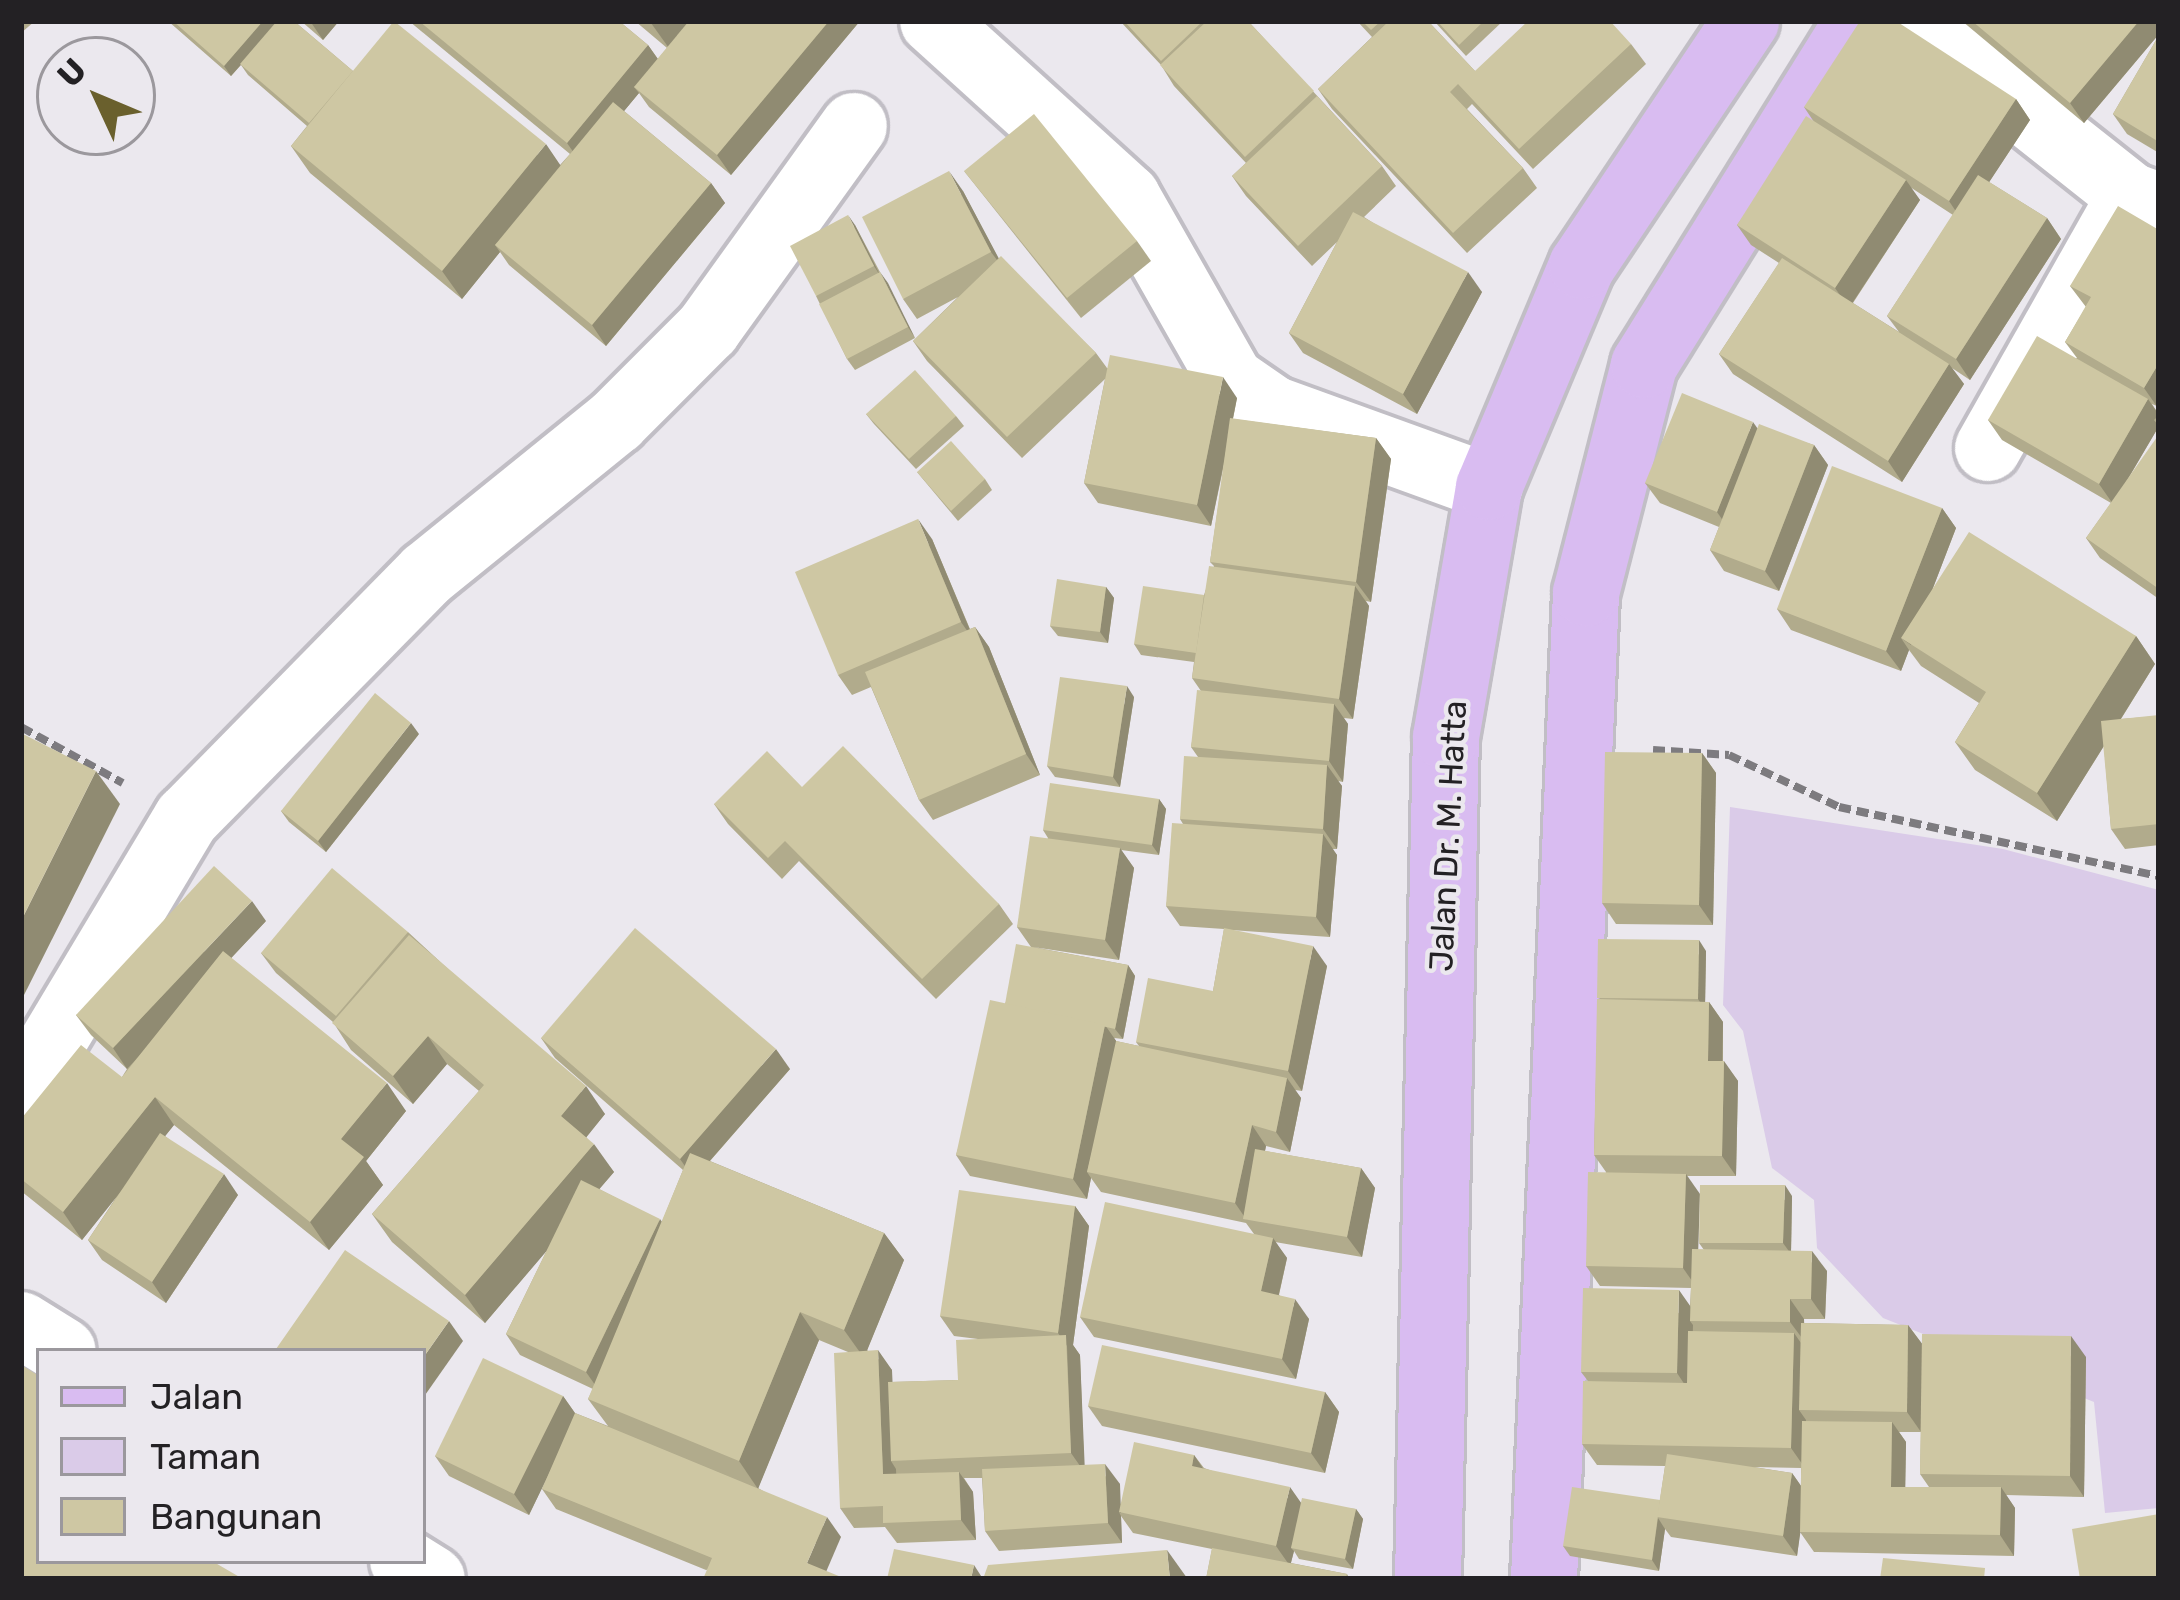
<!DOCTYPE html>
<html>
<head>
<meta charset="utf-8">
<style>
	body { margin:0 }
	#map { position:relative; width:2180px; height:1600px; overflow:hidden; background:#ebe8ee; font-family:Rubik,sans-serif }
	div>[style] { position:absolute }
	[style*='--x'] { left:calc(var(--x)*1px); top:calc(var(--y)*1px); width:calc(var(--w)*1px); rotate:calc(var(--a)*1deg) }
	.green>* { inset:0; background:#dacbe8 }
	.path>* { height:8px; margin-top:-4px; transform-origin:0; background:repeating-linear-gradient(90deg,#7d7b7f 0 12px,transparent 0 18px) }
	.roads { filter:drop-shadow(3px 0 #c1bec5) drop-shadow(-3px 0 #c1bec5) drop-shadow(0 3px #c1bec5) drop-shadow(0 -3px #c1bec5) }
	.minor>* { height:66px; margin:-33px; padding:0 33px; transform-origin:33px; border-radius:33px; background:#fff }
	.major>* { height:66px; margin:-33px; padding:0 33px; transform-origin:33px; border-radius:33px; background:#d9bcf1 }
	.wall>* { inset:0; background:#b1ab8c }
	.shaded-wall>* { inset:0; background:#908b72 }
	.building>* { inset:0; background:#cec7a3 }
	span { translate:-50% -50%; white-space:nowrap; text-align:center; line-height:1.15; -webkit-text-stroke:9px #ebe8ee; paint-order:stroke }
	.street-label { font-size:33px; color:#232124 }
	.frame { position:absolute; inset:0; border:24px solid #232124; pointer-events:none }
	.legend { position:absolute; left:36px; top:1348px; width:390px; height:216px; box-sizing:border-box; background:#ebe8ee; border:3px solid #9b989d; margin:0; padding:15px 21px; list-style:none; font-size:36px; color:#232124 }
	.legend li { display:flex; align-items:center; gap:24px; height:60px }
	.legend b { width:60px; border:3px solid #9b989d }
	.north { position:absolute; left:36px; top:36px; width:120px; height:120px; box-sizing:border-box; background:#ebe8ee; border:3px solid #9b989d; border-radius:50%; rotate:314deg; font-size:33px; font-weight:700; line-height:48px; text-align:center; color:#232124 }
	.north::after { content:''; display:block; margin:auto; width:42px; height:54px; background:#6a602d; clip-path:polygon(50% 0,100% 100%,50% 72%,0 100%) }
</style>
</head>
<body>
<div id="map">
	<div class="green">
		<i style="clip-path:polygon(1730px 807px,2003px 849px,2159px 890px,2159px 1508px,2105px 1513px,2094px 1402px,1883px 1318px,1817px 1248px,1814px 1200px,1772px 1168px,1743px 1031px,1723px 1005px)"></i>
	</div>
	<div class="path">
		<i style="--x:21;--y:727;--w:116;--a:28.8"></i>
		<i style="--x:1653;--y:750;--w:76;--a:3.8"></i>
		<i style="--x:1729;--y:755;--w:122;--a:25.3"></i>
		<i style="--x:1839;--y:807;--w:327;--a:12.2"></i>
	</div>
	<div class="roads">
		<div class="minor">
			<i style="--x:933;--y:21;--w:262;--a:42.2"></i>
			<i style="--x:1127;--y:197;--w:210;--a:60.4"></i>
			<i style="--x:1231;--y:380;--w:51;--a:34.6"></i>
			<i style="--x:1273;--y:409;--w:230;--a:19.9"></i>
			<i style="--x:1910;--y:21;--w:282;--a:38.4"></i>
			<i style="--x:2131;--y:196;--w:30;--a:20"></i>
			<i style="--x:1988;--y:448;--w:268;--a:-60.5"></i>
			<i style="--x:21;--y:1095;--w:323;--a:-59.1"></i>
			<i style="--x:187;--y:818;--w:342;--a:-45.5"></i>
			<i style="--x:427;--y:574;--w:243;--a:-39"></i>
			<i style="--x:616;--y:421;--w:130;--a:-45"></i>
			<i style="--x:708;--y:329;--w:250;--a:-54.3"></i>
			<i style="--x:21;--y:1325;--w:49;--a:31.8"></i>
			<i style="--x:403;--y:1561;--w:34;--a:32"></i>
		</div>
		<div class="major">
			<i style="--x:1428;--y:1579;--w:842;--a:-88.78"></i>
			<i style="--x:1446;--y:737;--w:254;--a:-80.2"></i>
			<i style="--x:1489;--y:487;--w:240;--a:-67.2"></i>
			<i style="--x:1582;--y:266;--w:295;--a:-56.2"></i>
			<i style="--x:1544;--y:1579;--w:987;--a:-87.56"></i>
			<i style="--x:1586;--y:593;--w:235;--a:-75.7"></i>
			<i style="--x:1644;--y:365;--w:405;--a:-58.1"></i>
		</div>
	</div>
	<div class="wall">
		<i style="clip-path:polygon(21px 21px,35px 21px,21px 33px)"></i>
		<i style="clip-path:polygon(168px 21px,294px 21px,353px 71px,560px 165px,570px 154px,409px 21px,619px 21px,648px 45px,658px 59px,667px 48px,635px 21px,860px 21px,731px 175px,649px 107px,639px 93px,624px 111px,711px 183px,725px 203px,606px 346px,509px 265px,500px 252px,462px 299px,310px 173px,291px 146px,307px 126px,248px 75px,241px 65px,231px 76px)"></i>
		<i style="clip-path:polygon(301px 21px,339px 21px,323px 40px)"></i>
		<i style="clip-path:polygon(1120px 21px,1248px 21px,1382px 166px,1396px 186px,1364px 217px,1482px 292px,1417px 414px,1303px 353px,1289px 333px,1337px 242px,1312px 266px,1246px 196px,1232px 176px,1246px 163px,1174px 86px,1161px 65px)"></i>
		<i style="clip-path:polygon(1357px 21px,1428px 21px,1475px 71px,1631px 44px,1646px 64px,1533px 169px,1472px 104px,1467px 109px,1523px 168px,1537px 188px,1467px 253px,1332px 109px,1318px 89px,1372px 37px)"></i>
		<i style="clip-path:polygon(1434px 21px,1503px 21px,1466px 56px)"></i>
		<i style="clip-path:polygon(1962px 21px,2159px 21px,2159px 34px,2084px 123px)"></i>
		<i style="clip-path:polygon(2159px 35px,2159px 153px,2127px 134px,2113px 114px)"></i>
		<i style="clip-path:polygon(evenodd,2016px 99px,2030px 120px,1989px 182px,2047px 218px,2061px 239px,1970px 380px,1952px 368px,1964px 384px,1902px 482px,1733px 374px,1719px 354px,1779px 263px,1751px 245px,1737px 225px,1814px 122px,1804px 107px,2016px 99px,1910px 187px,1953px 215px,1887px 316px,1899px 332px,1853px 303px,1920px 200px,1910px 187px)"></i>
		<i style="clip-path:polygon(964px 171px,1137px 241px,1151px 261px,1081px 318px)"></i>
		<i style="clip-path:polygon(963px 191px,998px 258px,1096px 353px,1107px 368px,1237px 398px,1233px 419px,1376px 438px,1391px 459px,1371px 602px,1366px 601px,1369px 606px,1353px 719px,1344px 718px,1348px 724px,1343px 782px,1338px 781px,1342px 786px,1337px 849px,1332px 849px,1337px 855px,1330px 937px,1231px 930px,1327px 966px,1302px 1091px,1295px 1090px,1301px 1098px,1290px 1152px,1266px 1146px,1265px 1151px,1361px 1168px,1375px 1188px,1362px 1257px,1275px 1242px,1287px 1258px,1279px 1295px,1309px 1319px,1296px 1379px,1094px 1337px,1080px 1317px,1254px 1234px,1246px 1223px,1101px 1192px,1091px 1178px,1087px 1199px,970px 1176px,956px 1155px,1005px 1004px,1031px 947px,1017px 927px,1048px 838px,1043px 830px,1159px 799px,1166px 809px,1159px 855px,1121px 850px,1134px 868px,1119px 960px,1033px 947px,1128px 965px,1135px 976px,1123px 1039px,1114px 1038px,1116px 1041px,1139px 1046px,1136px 1042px,1213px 991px,1224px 929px,1180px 926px,1166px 906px,1183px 824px,1180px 819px,1198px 757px,1191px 747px,1201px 691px,1192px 678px,1194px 662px,1141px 655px,1134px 644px,1204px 595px,1214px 566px,1210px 562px,1225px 460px,1211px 526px,1098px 503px,1084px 483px,1105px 379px,1022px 458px,927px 361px,913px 341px,958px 297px,917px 319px,903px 299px)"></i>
		<i style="clip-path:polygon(855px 225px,915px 338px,855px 370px,847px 359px,816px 296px)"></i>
		<i style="clip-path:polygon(2159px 230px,2159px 407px,2152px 404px,2158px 413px,2159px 411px,2159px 426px,2128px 479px,2159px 438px,2159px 599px,2100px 558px,2086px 538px,2111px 503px,2002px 440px,1988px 420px,2077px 358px,2065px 342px,2086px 307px,2070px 286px)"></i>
		<i style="clip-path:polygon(866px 414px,956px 416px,964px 426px,916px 469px,874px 424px)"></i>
		<i style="clip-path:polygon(1757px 428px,1814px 445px,1828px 465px,1779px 591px,1724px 571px,1710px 550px,1719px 527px,1660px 503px,1645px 483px)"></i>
		<i style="clip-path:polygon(917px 472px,985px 479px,992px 490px,958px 521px)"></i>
		<i style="clip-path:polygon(1942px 508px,1956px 528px,1933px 588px,2136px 636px,2155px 664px,2121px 719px,2159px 716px,2159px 845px,2125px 849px,2111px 829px,2104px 746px,2057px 821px,1975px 770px,1955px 742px,1979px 703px,1921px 666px,1909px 650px,1901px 671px,1791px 630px,1777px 609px)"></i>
		<i style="clip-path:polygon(932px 539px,970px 629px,975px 627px,989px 647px,1040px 775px,933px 820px,919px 800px,871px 687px,852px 695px,838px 675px)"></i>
		<i style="clip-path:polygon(1106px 587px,1114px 598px,1108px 643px,1058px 636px,1050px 626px)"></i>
		<i style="clip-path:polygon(1134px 697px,1120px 787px,1055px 777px,1047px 766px)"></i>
		<i style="clip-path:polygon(419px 734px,326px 852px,289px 822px,281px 811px)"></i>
		<i style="clip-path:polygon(1702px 753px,1716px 773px,1713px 925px,1616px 924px,1602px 903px)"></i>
		<i style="clip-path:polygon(802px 787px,999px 904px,1013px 924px,936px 999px,799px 861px,782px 879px,728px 824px,714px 804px)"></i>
		<i style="clip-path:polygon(266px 921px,231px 958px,406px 1111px,366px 1161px,383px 1185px,329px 1250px,174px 1125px,165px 1136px,238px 1195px,166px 1303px,102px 1260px,88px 1240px,117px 1196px,82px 1240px,21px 1191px,21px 1119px,122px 1077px,127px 1069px,91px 1035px,76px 1015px)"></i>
		<i style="clip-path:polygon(408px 932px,605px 1114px,586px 1137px,614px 1172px,599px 1189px,662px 1222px,683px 1170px,555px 1058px,541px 1038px,790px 1069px,710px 1161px,884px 1233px,904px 1260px,867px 1350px,892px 1370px,892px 1382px,958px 1380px,978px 1339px,954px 1336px,940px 1316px,1075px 1206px,1089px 1226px,1073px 1345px,1080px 1355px,1084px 1465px,1120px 1484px,1120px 1504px,1194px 1455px,1204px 1468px,1301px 1503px,1356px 1509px,1363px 1519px,1353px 1569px,1299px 1559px,1294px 1551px,1291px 1563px,1347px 1574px,1350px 1579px,1206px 1579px,1212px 1549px,1133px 1533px,1121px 1516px,1122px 1543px,999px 1551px,985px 1531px,982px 1478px,964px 1478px,973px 1492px,976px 1540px,897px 1543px,885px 1527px,854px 1528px,840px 1508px,848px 1352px,819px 1340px,758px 1488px,841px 1537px,706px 1570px,556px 1509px,542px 1489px,549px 1473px,529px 1515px,449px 1476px,435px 1456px,563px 1396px,575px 1413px,608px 1426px,588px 1399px,593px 1389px,520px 1355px,506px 1334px,547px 1250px,485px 1323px,392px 1242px,372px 1214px,479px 1091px,447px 1064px,413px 1104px,351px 1050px,333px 1022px,276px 973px,261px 953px)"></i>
		<i style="clip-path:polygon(evenodd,1706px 951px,1705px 1002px,1709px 1002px,1723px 1022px,1723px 1061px,1738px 1081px,1736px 1176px,1687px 1176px,1698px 1250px,1704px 1250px,1699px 1243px,1792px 1196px,1791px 1251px,1827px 1271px,1825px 1319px,1804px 1319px,1804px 1323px,1908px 1325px,1922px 1344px,2086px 1357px,2084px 1497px,2006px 1495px,2015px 1508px,2014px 1556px,1814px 1552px,1800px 1532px,1797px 1556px,1671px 1537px,1665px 1529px,1659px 1571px,1570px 1556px,1563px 1546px,1660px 1500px,1665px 1466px,1597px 1465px,1582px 1444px,1588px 1381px,1581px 1372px,1690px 1306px,1691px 1288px,1600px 1286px,1586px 1266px,1606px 1172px,1594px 1155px,1598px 999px,1706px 951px,1899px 1432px,1921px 1432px,1920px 1474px,1929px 1487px,1905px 1487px,1906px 1442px,1899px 1432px,1706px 951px,1754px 1467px,1801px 1468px,1801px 1486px,1792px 1473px,1754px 1467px)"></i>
		<i style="clip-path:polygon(1325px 1392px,1339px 1412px,1325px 1473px,1102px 1426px,1088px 1406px)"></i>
	</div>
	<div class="shaded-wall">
		<i style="clip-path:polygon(263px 21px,279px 21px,231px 76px,224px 66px)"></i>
		<i style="clip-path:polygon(310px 21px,339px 21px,323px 40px)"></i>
		<i style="clip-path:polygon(653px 21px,695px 21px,671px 51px,651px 23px)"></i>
		<i style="clip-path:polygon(829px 21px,860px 21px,731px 175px,717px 155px)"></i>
		<i style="clip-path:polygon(2139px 21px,2159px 21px,2159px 34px,2084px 123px,2070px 103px)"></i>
		<i style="clip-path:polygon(648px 45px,662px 65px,634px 87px,639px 93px,581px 163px,567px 143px)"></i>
		<i style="clip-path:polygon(2016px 99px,2030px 120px,1963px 222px,1949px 201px)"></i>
		<i style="clip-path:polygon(546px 144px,565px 172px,495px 245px,500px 252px,462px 299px,442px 271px)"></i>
		<i style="clip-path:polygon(949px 171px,963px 191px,1006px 272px,991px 252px)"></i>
		<i style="clip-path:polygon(1906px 180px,1920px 200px,1849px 308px,1835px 288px)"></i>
		<i style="clip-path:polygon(711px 183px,725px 203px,606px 346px,592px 325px)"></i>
		<i style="clip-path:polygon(848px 215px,855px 225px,881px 277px,874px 266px)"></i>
		<i style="clip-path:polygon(2047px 218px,2061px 239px,1970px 380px,1956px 359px)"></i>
		<i style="clip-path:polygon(880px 272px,888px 283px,915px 338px,908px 327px)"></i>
		<i style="clip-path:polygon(1468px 272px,1482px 292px,1417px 414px,1403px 394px)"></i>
		<i style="clip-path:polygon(2159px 363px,2158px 408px,2144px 388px)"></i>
		<i style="clip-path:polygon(1949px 364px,1964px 384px,1902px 482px,1888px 461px)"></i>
		<i style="clip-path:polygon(1223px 377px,1237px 398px,1211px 526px,1197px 505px)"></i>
		<i style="clip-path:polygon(2148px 399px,2159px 415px,2154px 420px,2159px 426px,2113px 504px,2099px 484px)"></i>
		<i style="clip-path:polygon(1753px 422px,1767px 442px,1731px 532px,1717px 512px)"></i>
		<i style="clip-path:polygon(1376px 438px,1391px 459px,1371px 602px,1356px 582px)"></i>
		<i style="clip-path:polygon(1814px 445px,1828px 465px,1779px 591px,1765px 571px)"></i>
		<i style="clip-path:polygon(1942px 508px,1956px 528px,1911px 645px,1901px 638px,1909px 650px,1901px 671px,1886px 651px)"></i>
		<i style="clip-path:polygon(918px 519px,932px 539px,975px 642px,961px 622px)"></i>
		<i style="clip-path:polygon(1355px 586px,1369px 606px,1353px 719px,1339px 699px)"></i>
		<i style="clip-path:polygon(1106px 587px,1114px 598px,1108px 643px,1100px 632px)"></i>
		<i style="clip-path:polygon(975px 627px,989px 647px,1040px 775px,1026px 754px)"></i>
		<i style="clip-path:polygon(2136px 636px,2155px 664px,2057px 821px,2037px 793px)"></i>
		<i style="clip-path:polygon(1127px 686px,1134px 697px,1120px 787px,1113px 777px)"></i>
		<i style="clip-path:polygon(1334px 704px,1348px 724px,1343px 782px,1329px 761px)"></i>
		<i style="clip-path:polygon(411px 723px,419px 734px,326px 852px,318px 841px)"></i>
		<i style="clip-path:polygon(1702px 753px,1716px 773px,1713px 925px,1699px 905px)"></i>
		<i style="clip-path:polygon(1327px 765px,1342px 786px,1337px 849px,1323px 829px)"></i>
		<i style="clip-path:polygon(96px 771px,120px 804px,21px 1001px,21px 921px)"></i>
		<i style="clip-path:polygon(1159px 799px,1166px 809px,1159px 855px,1152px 845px)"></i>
		<i style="clip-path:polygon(1323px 834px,1337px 855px,1330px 937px,1316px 917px)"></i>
		<i style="clip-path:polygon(1120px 848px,1134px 868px,1119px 960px,1105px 940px)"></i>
		<i style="clip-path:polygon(252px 901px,266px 921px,127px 1069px,113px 1048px)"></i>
		<i style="clip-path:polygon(1699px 940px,1706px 951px,1705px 1010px,1698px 999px)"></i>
		<i style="clip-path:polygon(1313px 946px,1327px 966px,1302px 1091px,1288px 1071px)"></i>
		<i style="clip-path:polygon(1128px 965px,1135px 976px,1123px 1039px,1115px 1029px)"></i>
		<i style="clip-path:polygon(1709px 1002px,1723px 1022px,1722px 1081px,1708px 1061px)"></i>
		<i style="clip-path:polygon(1105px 1025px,1119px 1045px,1087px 1172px,1091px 1178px,1087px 1199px,1073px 1179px)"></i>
		<i style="clip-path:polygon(428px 1036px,447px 1064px,413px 1104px,393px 1076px)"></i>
		<i style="clip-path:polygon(776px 1049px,790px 1069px,694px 1179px,680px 1159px)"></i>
		<i style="clip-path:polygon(1724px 1061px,1738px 1081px,1736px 1176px,1722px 1156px)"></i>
		<i style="clip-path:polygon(1287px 1078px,1301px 1098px,1290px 1152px,1276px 1132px)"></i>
		<i style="clip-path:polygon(387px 1083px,406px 1111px,366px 1161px,383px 1185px,329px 1250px,310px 1222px,341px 1139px)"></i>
		<i style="clip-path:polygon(586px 1086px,605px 1114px,581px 1144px,561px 1116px)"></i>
		<i style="clip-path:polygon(155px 1097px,174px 1125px,82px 1240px,63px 1212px)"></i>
		<i style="clip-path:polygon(1252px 1125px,1266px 1146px,1250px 1220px,1246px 1219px,1235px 1203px)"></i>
		<i style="clip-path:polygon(594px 1144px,614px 1172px,485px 1323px,465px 1295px)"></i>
		<i style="clip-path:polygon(1361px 1168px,1375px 1188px,1362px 1257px,1347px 1237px)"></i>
		<i style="clip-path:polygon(224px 1174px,238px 1195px,166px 1303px,152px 1282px)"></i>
		<i style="clip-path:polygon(1686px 1174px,1700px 1194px,1697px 1288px,1683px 1268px)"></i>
		<i style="clip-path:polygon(1785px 1185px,1792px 1196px,1791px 1254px,1783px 1243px)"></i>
		<i style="clip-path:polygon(1075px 1206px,1089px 1226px,1073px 1345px,1080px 1355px,1085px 1473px,1071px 1453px,1067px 1346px,1058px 1333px)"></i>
		<i style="clip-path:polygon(660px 1219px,674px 1239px,600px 1392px,586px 1372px)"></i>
		<i style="clip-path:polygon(884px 1233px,904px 1260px,864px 1358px,844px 1330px)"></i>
		<i style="clip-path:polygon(1273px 1238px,1287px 1258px,1275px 1311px,1261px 1291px)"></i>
		<i style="clip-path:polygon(1812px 1251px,1827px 1271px,1825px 1319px,1811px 1299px)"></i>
		<i style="clip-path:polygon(1679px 1290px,1693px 1310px,1690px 1321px,1693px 1325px,1691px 1394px,1677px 1373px)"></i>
		<i style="clip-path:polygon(1295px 1299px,1309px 1319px,1296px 1379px,1282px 1359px)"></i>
		<i style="clip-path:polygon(1790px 1299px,1804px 1319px,1805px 1342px,1790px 1322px)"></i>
		<i style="clip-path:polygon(800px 1312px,819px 1340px,758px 1489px,739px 1461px)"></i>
		<i style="clip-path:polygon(449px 1321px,463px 1341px,423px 1398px,423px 1358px)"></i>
		<i style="clip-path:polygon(1908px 1325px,1923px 1345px,1921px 1432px,1907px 1412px)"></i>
		<i style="clip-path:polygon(1794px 1333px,1808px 1353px,1799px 1410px,1806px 1420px,1805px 1468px,1791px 1448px)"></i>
		<i style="clip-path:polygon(2071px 1336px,2086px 1357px,2084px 1497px,2070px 1476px)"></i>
		<i style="clip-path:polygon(878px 1350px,892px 1370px,896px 1460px,891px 1461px,896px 1469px,897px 1494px,883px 1474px)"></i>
		<i style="clip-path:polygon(1325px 1392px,1339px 1412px,1325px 1473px,1311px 1453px)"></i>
		<i style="clip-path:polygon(563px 1396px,577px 1416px,529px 1515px,514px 1494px)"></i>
		<i style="clip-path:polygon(1892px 1422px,1906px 1442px,1905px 1507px,1891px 1487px)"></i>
		<i style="clip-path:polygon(1194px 1455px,1208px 1476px,1192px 1466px)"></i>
		<i style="clip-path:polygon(1105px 1464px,1120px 1484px,1121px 1513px,1119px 1512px,1121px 1516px,1122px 1543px,1108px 1523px)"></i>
		<i style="clip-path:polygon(959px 1472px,973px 1492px,976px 1540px,961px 1520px)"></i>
		<i style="clip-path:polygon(1792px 1473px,1806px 1493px,1797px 1556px,1783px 1536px)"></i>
		<i style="clip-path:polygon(1290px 1487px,1304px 1507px,1291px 1548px,1294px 1551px,1290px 1566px,1276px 1546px)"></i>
		<i style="clip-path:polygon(2001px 1487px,2015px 1508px,2014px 1556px,2000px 1535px)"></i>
		<i style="clip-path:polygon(1356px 1509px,1363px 1519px,1353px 1569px,1345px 1559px)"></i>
		<i style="clip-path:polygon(827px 1517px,841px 1537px,823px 1579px,807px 1563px)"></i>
		<i style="clip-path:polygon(1658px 1518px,1665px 1529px,1659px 1571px,1652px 1560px)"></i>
		<i style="clip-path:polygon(1167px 1550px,1187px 1578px,1187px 1579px,1170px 1579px)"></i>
		<i style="clip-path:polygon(974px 1565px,983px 1579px,971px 1579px)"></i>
	</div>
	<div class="building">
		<i style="clip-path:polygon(173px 21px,263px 21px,224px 66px)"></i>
		<i style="clip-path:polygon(277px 21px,294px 21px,353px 71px,309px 123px,240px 64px)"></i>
		<i style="clip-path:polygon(394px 21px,546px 144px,442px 271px,291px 146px)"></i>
		<i style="clip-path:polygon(419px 21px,619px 21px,648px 45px,567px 143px)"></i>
		<i style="clip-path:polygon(689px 21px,829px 21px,717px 155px,634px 87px)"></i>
		<i style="clip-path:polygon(1124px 21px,1203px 21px,1161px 61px)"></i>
		<i style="clip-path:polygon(1207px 21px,1248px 21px,1314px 91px,1245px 157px,1160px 65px)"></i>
		<i style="clip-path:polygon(1362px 21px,1381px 21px,1371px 30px)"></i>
		<i style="clip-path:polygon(1389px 21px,1428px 21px,1475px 71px,1528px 21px,1610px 21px,1631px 44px,1519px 149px,1458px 84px,1450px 92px,1523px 168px,1453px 233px,1318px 89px)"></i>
		<i style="clip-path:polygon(1437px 21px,1484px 21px,1459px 45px)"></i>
		<i style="clip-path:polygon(1860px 21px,1896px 21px,2016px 99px,1949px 201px,1804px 107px)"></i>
		<i style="clip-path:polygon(1972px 21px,2139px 21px,2070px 103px)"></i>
		<i style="clip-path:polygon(2159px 35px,2159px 142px,2113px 114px)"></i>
		<i style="clip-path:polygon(1317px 96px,1382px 166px,1298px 246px,1232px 176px)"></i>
		<i style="clip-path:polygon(613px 102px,711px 183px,592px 325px,495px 245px)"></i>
		<i style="clip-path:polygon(1034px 114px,1137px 241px,1067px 298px,964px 171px)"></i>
		<i style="clip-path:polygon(1806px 116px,1906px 180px,1835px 288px,1737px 225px)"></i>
		<i style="clip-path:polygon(949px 171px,991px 252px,903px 299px,862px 217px)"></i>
		<i style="clip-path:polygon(1978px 175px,2047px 218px,1956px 359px,1887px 316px)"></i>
		<i style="clip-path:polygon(2118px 206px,2159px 230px,2159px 363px,2144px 388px,2065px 342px,2091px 297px,2070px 286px)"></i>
		<i style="clip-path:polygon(1353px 212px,1468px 272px,1403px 394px,1289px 333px)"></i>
		<i style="clip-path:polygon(848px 215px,874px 266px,816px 296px,790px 246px)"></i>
		<i style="clip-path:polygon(1001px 256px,1096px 353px,1007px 437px,913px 341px)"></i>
		<i style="clip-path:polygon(1782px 258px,1949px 364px,1888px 461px,1719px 354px)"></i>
		<i style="clip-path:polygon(880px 272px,908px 327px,847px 359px,819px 304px)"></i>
		<i style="clip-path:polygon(2037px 336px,2148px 399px,2099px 484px,1988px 420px)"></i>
		<i style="clip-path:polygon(1110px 355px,1223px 377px,1197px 505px,1084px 483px)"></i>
		<i style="clip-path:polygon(915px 370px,956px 416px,909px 459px,866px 414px)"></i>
		<i style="clip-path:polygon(1682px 393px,1753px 422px,1717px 512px,1645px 483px)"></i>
		<i style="clip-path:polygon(1230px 418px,1376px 438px,1356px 582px,1210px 562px)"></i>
		<i style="clip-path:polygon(1759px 424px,1814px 445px,1765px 571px,1710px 550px)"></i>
		<i style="clip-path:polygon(2157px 437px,2159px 438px,2159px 589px,2086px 538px)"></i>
		<i style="clip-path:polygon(951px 441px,985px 479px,951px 511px,917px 472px)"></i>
		<i style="clip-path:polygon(1832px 466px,1942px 508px,1886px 651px,1777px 609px)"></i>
		<i style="clip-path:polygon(918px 519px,961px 622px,838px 675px,795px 572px)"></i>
		<i style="clip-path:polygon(1969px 532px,2136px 636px,2037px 793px,1955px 742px,1986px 692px,1901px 638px)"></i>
		<i style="clip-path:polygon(1209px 566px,1355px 586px,1339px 699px,1192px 678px)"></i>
		<i style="clip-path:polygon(1057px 579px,1106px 587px,1100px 632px,1050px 626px)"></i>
		<i style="clip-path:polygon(1143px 586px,1204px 595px,1196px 653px,1134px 644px)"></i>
		<i style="clip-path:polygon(975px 627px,1026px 754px,919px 800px,865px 672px)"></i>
		<i style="clip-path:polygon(1060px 677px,1127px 686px,1113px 777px,1047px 766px)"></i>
		<i style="clip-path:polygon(1197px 690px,1334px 704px,1329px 761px,1191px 747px)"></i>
		<i style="clip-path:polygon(375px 693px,411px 723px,318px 841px,281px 811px)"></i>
		<i style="clip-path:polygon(2159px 715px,2159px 824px,2111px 829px,2101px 721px)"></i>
		<i style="clip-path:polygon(21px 733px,96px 771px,21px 921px)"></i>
		<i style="clip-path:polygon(843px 746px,999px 904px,922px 979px,785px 841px,768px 858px,714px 804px,767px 751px,802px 787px)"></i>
		<i style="clip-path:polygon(1605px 752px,1702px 753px,1699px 905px,1602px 903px)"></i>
		<i style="clip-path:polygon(1184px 756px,1327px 765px,1323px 829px,1180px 819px)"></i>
		<i style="clip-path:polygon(1050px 783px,1159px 799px,1152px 845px,1043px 830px)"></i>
		<i style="clip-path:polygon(1172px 823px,1323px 834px,1316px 917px,1166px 906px)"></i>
		<i style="clip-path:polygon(1030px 836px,1120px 848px,1105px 940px,1017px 927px)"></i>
		<i style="clip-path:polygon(214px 866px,252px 901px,113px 1048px,76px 1015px)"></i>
		<i style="clip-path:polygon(332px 868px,408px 932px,336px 1016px,261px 953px)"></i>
		<i style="clip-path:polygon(635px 928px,776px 1049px,680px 1159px,541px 1038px)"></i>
		<i style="clip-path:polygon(1224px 928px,1313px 946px,1288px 1071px,1136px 1042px,1148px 978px,1213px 991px)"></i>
		<i style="clip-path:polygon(409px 935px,586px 1086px,561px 1116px,594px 1144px,465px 1295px,372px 1214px,484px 1085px,428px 1036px,393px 1076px,332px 1023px)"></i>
		<i style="clip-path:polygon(1598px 939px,1699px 940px,1698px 999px,1597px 998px)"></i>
		<i style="clip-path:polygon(1016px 944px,1128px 965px,1115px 1029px,1005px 1004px)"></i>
		<i style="clip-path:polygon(223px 951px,387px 1083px,341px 1139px,364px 1157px,310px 1222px,155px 1097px,63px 1212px,21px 1179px,21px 1119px,81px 1045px,122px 1077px)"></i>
		<i style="clip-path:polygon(1597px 999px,1709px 1002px,1708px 1061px,1724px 1061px,1722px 1156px,1594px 1155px)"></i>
		<i style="clip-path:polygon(990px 1000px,1105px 1025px,1073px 1179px,956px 1155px)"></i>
		<i style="clip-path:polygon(1116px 1041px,1287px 1078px,1276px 1132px,1252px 1125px,1235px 1203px,1087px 1172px)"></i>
		<i style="clip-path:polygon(160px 1133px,224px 1174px,152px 1282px,88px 1240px)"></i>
		<i style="clip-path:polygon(1255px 1149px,1361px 1168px,1347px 1237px,1243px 1219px)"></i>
		<i style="clip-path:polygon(690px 1153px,884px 1233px,844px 1330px,800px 1312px,739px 1461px,588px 1399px)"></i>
		<i style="clip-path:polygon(1588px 1172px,1686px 1174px,1683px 1268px,1586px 1266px)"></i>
		<i style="clip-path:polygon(581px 1180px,660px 1219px,586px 1372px,506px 1334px)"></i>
		<i style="clip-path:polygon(1700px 1185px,1785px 1185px,1783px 1243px,1699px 1243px)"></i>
		<i style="clip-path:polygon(959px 1190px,1075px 1206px,1058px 1333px,940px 1316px)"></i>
		<i style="clip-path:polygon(1105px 1202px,1273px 1238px,1261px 1291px,1295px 1299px,1282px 1359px,1080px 1317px)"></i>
		<i style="clip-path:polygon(1692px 1249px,1812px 1251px,1811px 1299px,1790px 1299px,1790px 1322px,1690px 1321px)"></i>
		<i style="clip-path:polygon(345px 1250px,449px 1321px,423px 1358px,423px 1351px,279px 1351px,276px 1349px)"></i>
		<i style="clip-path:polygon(1583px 1288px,1679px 1290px,1677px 1373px,1581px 1372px)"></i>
		<i style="clip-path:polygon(1801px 1323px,1908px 1325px,1907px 1412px,1799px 1410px)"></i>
		<i style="clip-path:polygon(1688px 1331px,1794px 1333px,1791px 1448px,1582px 1444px,1583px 1381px,1687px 1383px)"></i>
		<i style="clip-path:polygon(1922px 1334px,2071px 1336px,2070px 1476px,1920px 1474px)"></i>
		<i style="clip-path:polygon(1066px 1335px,1071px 1453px,891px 1461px,888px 1382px,958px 1380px,956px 1340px)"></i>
		<i style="clip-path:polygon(1102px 1345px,1325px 1392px,1311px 1453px,1088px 1406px)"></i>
		<i style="clip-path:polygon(878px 1350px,883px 1474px,959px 1472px,961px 1520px,883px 1523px,883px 1506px,840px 1508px,834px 1353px)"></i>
		<i style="clip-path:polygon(483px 1358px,563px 1396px,514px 1494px,435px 1456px)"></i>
		<i style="clip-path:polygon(21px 1365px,39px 1376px,39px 1561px,212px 1561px,243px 1579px,21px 1579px)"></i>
		<i style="clip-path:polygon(575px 1413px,827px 1517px,807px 1563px,846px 1579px,703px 1579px,712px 1558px,542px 1489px)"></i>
		<i style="clip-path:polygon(1802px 1421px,1892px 1422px,1891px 1487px,2001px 1487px,2000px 1535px,1800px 1532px)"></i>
		<i style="clip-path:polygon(1134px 1442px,1194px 1455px,1192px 1466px,1290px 1487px,1276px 1546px,1119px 1512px)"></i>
		<i style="clip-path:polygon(1667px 1454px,1792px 1473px,1783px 1536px,1657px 1517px)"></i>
		<i style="clip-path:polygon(1105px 1464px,1108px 1523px,985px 1531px,982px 1469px)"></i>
		<i style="clip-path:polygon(1572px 1487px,1660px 1500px,1652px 1560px,1563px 1546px)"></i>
		<i style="clip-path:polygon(1302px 1498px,1356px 1509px,1345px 1559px,1291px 1548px)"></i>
		<i style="clip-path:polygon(2159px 1514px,2159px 1579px,2080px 1579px,2072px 1529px)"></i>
		<i style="clip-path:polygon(1212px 1548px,1347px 1574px,1345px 1579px,1206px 1579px)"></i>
		<i style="clip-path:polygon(894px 1549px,974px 1565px,971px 1579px,887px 1579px)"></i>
		<i style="clip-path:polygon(1167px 1550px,1170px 1579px,983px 1579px,988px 1565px)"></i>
		<i style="clip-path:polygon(1883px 1558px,1985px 1568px,1984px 1579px,1880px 1579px)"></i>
	</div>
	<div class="street-label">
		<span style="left:1448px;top:836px;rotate:-87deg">Jalan Dr. M. Hatta</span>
	</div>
	<div class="frame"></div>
	<ul class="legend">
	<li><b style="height:15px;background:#d9bcf1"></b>Jalan</li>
	<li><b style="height:33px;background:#dacbe8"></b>Taman</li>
	<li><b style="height:33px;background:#cec7a3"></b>Bangunan</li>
	</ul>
	<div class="north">U</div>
</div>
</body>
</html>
